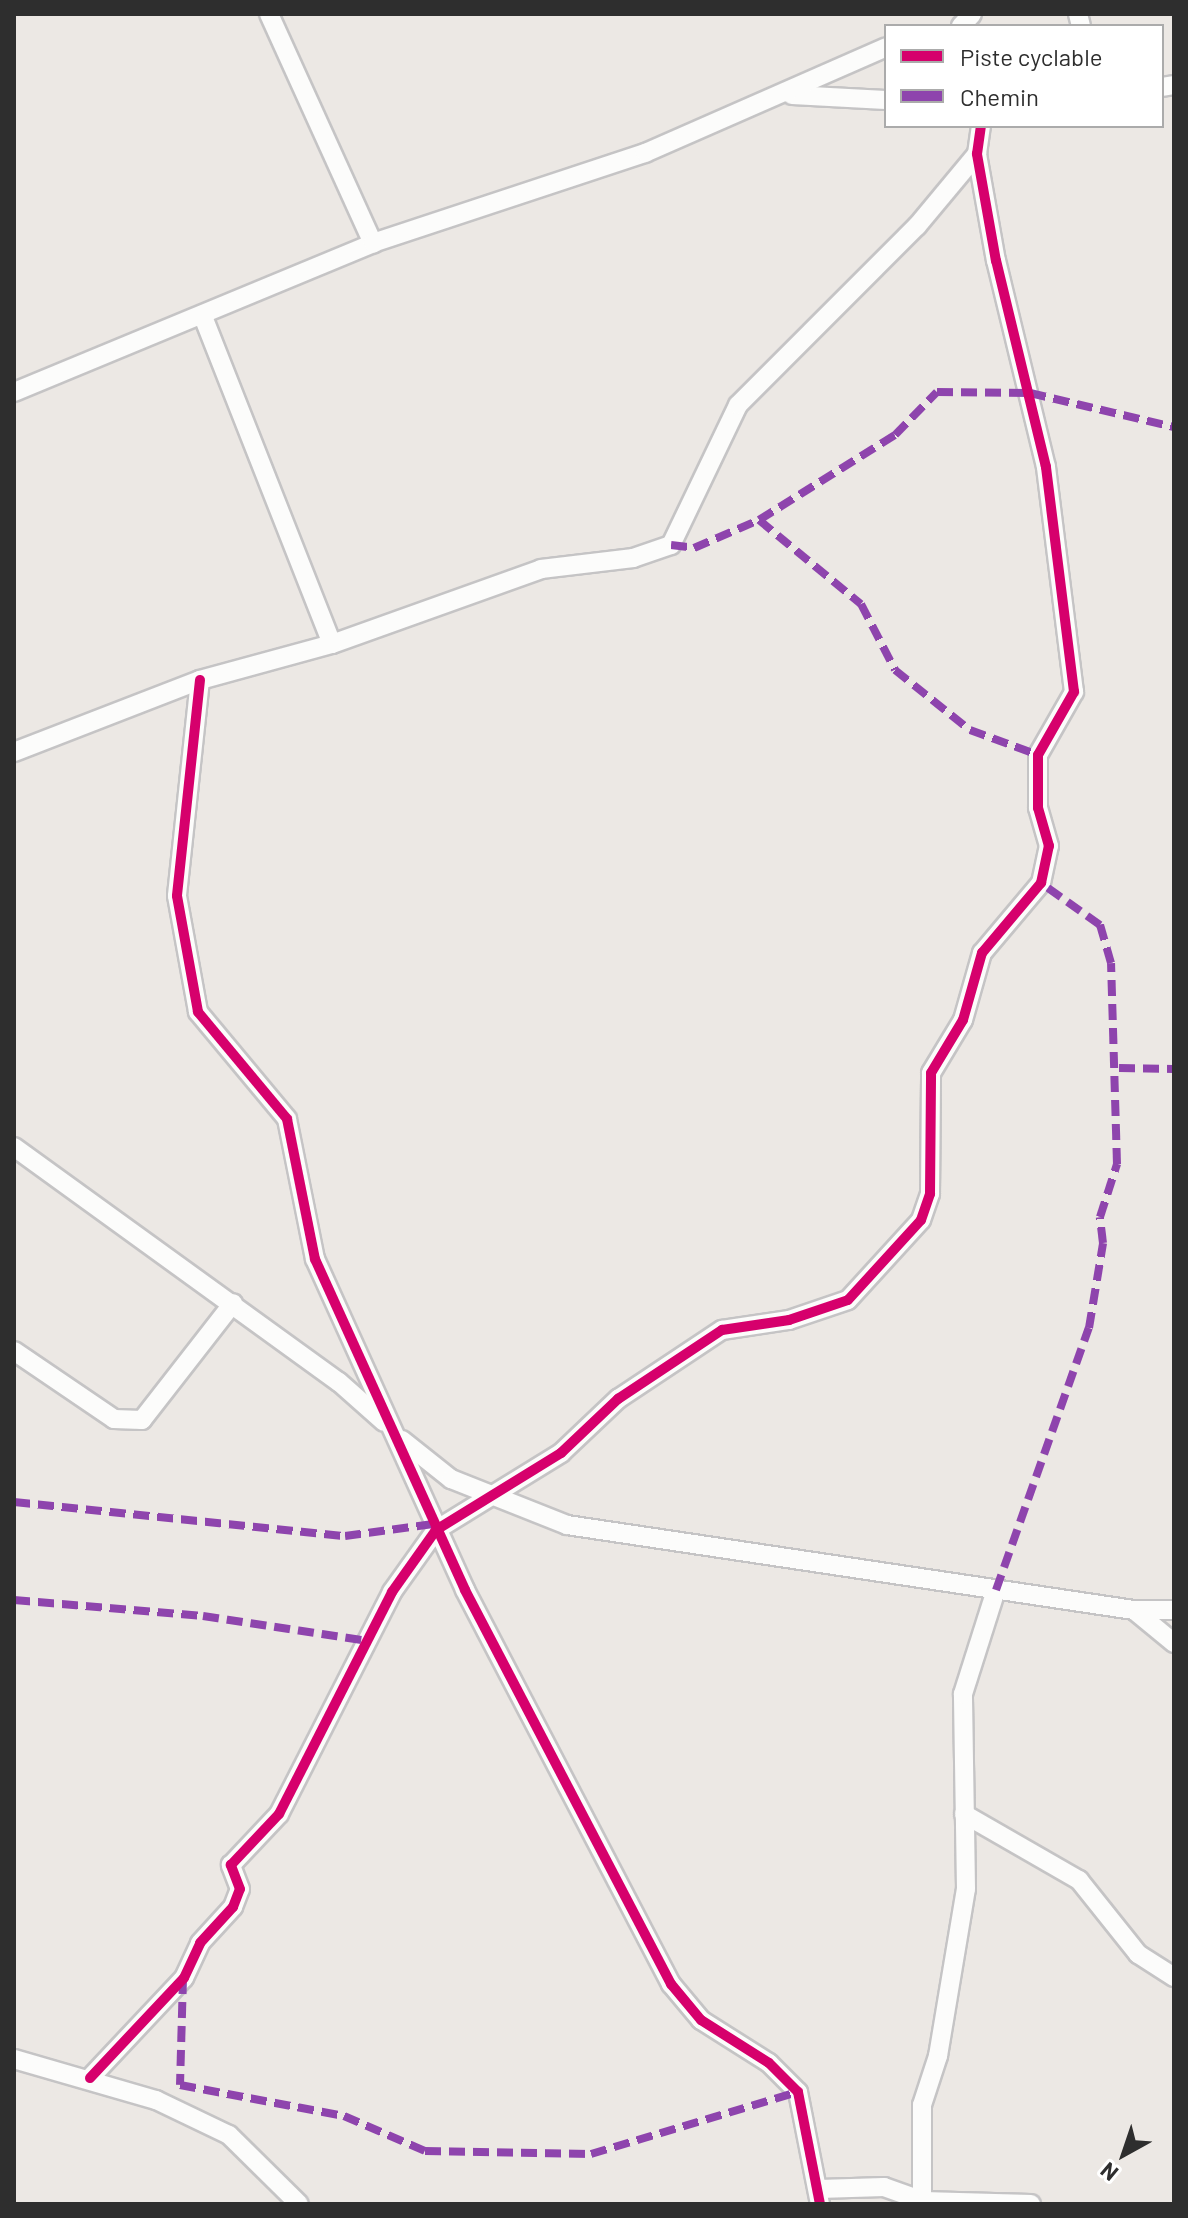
<!DOCTYPE html>
<html>
<head>
<meta charset="utf-8">
<style>
	body { margin:0 }
	#map { position:relative; width:1188px; height:2218px; overflow:hidden; background:#ece8e4; font-family:Barlow,sans-serif }
	div>[style] { position:absolute }
	[style*='--x'] { left:calc(var(--x)*1px); top:calc(var(--y)*1px); width:calc(var(--w)*1px); rotate:calc(var(--a)*1deg) }
	.roads { filter:drop-shadow(2px 0 #c5c4c5) drop-shadow(-2px 0 #c5c4c5) drop-shadow(0 2px #c5c4c5) drop-shadow(0 -2px #c5c4c5) }
	.minor>* { height:18px; margin:-9px; padding:0 9px; transform-origin:9px; border-radius:9px; background:#fcfcfb }
	.quiet>* { height:8px; margin-top:-4px; transform-origin:0; background:repeating-linear-gradient(90deg,#8e44ad 0 16px,transparent 0 24px) }
	.cycleway>* { height:10px; margin:-5px; padding:0 5px; transform-origin:5px; border-radius:5px; background:#d6006c }
	span { translate:-50% -50%; white-space:nowrap; text-align:center; line-height:1.15; -webkit-text-stroke:6px #fff; paint-order:stroke }
	.frame { position:absolute; inset:0; border:16px solid #2e2e2e; pointer-events:none }
	.legend { position:absolute; left:884px; top:24px; width:280px; height:104px; box-sizing:border-box; background:#fff; border:2px solid #ababab; margin:0; padding:10px 14px; list-style:none; font-size:24px; color:#2e2e2e }
	.legend li { display:flex; align-items:center; gap:16px; height:40px }
	.legend b { width:40px; border:2px solid #ababab }
	.north { position:absolute; left:1084px; top:2114px; width:80px; height:80px; -webkit-text-stroke:6px #fff; paint-order:stroke; rotate:220deg; font-size:22px; font-weight:700; line-height:32px; text-align:center; color:#2e2e2e }
	.north::after { content:''; display:block; margin:auto; width:28px; height:36px; background:#2e2e2e; clip-path:polygon(50% 0,100% 100%,50% 72%,0 100%) }
</style>
</head>
<body>
<div id="map">
	<div class="roads">
		<div class="minor">
			<i style="--x:269;--y:14;--w:252;--a:65.6"></i>
			<i style="--x:1078;--y:14;--w:12;--a:76"></i>
			<i style="--x:961;--y:26;--w:16;--a:-47"></i>
			<i style="--x:1162;--y:87;--w:12;--a:-9"></i>
			<i style="--x:792;--y:95;--w:94;--a:3"></i>
			<i style="--x:14;--y:392;--w:389;--a:-22.5"></i>
			<i style="--x:373;--y:243;--w:287;--a:-18.3"></i>
			<i style="--x:645;--y:153;--w:263;--a:-23.7"></i>
			<i style="--x:332;--y:644;--w:222;--a:-19.7"></i>
			<i style="--x:541;--y:569;--w:93;--a:-6.8"></i>
			<i style="--x:633;--y:558;--w:40;--a:-18.9"></i>
			<i style="--x:671;--y:545;--w:155;--a:-64.4"></i>
			<i style="--x:738;--y:405;--w:253;--a:-45"></i>
			<i style="--x:917;--y:226;--w:94;--a:-50.2"></i>
			<i style="--x:200;--y:680;--w:217;--a:96.1"></i>
			<i style="--x:177;--y:896;--w:118;--a:79.7"></i>
			<i style="--x:198;--y:1012;--w:139;--a:50.2"></i>
			<i style="--x:287;--y:1119;--w:143;--a:78.7"></i>
			<i style="--x:315;--y:1259;--w:363;--a:65.6"></i>
			<i style="--x:465;--y:1590;--w:445;--a:62.4"></i>
			<i style="--x:671;--y:1984;--w:47;--a:50.2"></i>
			<i style="--x:701;--y:2020;--w:80;--a:32.3"></i>
			<i style="--x:769;--y:2063;--w:41;--a:45"></i>
			<i style="--x:798;--y:2092;--w:114;--a:78.9"></i>
			<i style="--x:14;--y:752;--w:199;--a:-21.2"></i>
			<i style="--x:200;--y:680;--w:137;--a:-15.3"></i>
			<i style="--x:332;--y:644;--w:349;--a:-111.5"></i>
			<i style="--x:14;--y:1147;--w:401;--a:35.9"></i>
			<i style="--x:339;--y:1382;--w:60;--a:41.6"></i>
			<i style="--x:14;--y:1351;--w:121;--a:34.2"></i>
			<i style="--x:114;--y:1419;--w:28;--a:2"></i>
			<i style="--x:142;--y:1420;--w:148;--a:-52.1"></i>
			<i style="--x:402;--y:1440;--w:63;--a:38.5"></i>
			<i style="--x:451;--y:1479;--w:125;--a:21.6"></i>
			<i style="--x:567;--y:1525;--w:573;--a:8.53"></i>
			<i style="--x:1134;--y:1610;--w:52;--a:39.5"></i>
			<i style="--x:1134;--y:1610;--w:40;--a:0"></i>
			<i style="--x:964;--y:1814;--w:133;--a:29.9"></i>
			<i style="--x:1079;--y:1880;--w:95;--a:51.4"></i>
			<i style="--x:1138;--y:1954;--w:43;--a:32.6"></i>
			<i style="--x:14;--y:2059;--w:148;--a:16.1"></i>
			<i style="--x:156;--y:2100;--w:81;--a:25.6"></i>
			<i style="--x:229;--y:2135;--w:98;--a:44.6"></i>
			<i style="--x:90;--y:2078;--w:137;--a:-46.8"></i>
			<i style="--x:184;--y:1978;--w:38;--a:-65"></i>
			<i style="--x:200;--y:1943;--w:49;--a:-47.5"></i>
			<i style="--x:233;--y:1907;--w:19;--a:-69"></i>
			<i style="--x:240;--y:1889;--w:26;--a:-111"></i>
			<i style="--x:231;--y:1865;--w:70;--a:-46.7"></i>
			<i style="--x:279;--y:1814;--w:249;--a:-63"></i>
			<i style="--x:392;--y:1592;--w:76;--a:-54.6"></i>
			<i style="--x:436;--y:1530;--w:147;--a:-31.6"></i>
			<i style="--x:561;--y:1453;--w:79;--a:-43.5"></i>
			<i style="--x:618;--y:1399;--w:125;--a:-33.6"></i>
			<i style="--x:722;--y:1330;--w:68;--a:-8.5"></i>
			<i style="--x:789;--y:1320;--w:62;--a:-18.7"></i>
			<i style="--x:848;--y:1300;--w:108;--a:-47.6"></i>
			<i style="--x:921;--y:1220;--w:28;--a:-71"></i>
			<i style="--x:930;--y:1194;--w:121;--a:-89.5"></i>
			<i style="--x:931;--y:1073;--w:62;--a:-58.9"></i>
			<i style="--x:963;--y:1020;--w:70;--a:-74.2"></i>
			<i style="--x:982;--y:953;--w:92;--a:-49.9"></i>
			<i style="--x:1041;--y:883;--w:38;--a:-78"></i>
			<i style="--x:1049;--y:846;--w:40;--a:-106"></i>
			<i style="--x:1038;--y:808;--w:53;--a:-90"></i>
			<i style="--x:1038;--y:755;--w:73;--a:-60.3"></i>
			<i style="--x:1074;--y:692;--w:227;--a:-97.1"></i>
			<i style="--x:1046;--y:467;--w:212;--a:-103.6"></i>
			<i style="--x:996;--y:261;--w:109;--a:-100.1"></i>
			<i style="--x:977;--y:154;--w:28;--a:-82"></i>
			<i style="--x:819;--y:2189;--w:65;--a:-1.8"></i>
			<i style="--x:884;--y:2187;--w:41;--a:19.7"></i>
			<i style="--x:923;--y:2201;--w:108;--a:1.6"></i>
			<i style="--x:922;--y:2204;--w:99;--a:-90"></i>
			<i style="--x:922;--y:2105;--w:52;--a:-71.9"></i>
			<i style="--x:938;--y:2056;--w:169;--a:-80.5"></i>
			<i style="--x:966;--y:1889;--w:195;--a:-90.9"></i>
			<i style="--x:963;--y:1694;--w:109;--a:-72.4"></i>
		</div>
	</div>
	<div class="quiet">
		<i style="--x:759;--y:520;--w:132;--a:39.5"></i>
		<i style="--x:861;--y:604;--w:74;--a:62.7"></i>
		<i style="--x:895;--y:670;--w:96;--a:38.7"></i>
		<i style="--x:970;--y:730;--w:72;--a:20.2"></i>
		<i style="--x:671;--y:545;--w:23;--a:7"></i>
		<i style="--x:694;--y:548;--w:71;--a:-23.3"></i>
		<i style="--x:759;--y:520;--w:160;--a:-32"></i>
		<i style="--x:895;--y:435;--w:60;--a:-45.7"></i>
		<i style="--x:937;--y:392;--w:93;--a:0.6"></i>
		<i style="--x:1030;--y:393;--w:148;--a:13.3"></i>
		<i style="--x:1119;--y:1068;--w:55;--a:1"></i>
		<i style="--x:14;--y:1502;--w:333;--a:5.9"></i>
		<i style="--x:345;--y:1536;--w:89;--a:-7.8"></i>
		<i style="--x:996;--y:1590;--w:278;--a:-70.5"></i>
		<i style="--x:1089;--y:1328;--w:86;--a:-80.6"></i>
		<i style="--x:1103;--y:1243;--w:26;--a:-97"></i>
		<i style="--x:1100;--y:1217;--w:56;--a:-72.2"></i>
		<i style="--x:1117;--y:1164;--w:201;--a:-91.7"></i>
		<i style="--x:1111;--y:963;--w:40;--a:-106"></i>
		<i style="--x:1100;--y:925;--w:72;--a:-144.6"></i>
		<i style="--x:14;--y:1600;--w:190;--a:4.8"></i>
		<i style="--x:203;--y:1616;--w:167;--a:8.6"></i>
		<i style="--x:183;--y:1978;--w:107;--a:91.6"></i>
		<i style="--x:180;--y:2085;--w:167;--a:10.7"></i>
		<i style="--x:344;--y:2116;--w:88;--a:23.4"></i>
		<i style="--x:425;--y:2151;--w:166;--a:1"></i>
		<i style="--x:591;--y:2154;--w:216;--a:-16.7"></i>
	</div>
	<div class="cycleway">
		<i style="--x:200;--y:680;--w:217;--a:96.1"></i>
		<i style="--x:177;--y:896;--w:118;--a:79.7"></i>
		<i style="--x:198;--y:1012;--w:139;--a:50.2"></i>
		<i style="--x:287;--y:1119;--w:143;--a:78.7"></i>
		<i style="--x:315;--y:1259;--w:363;--a:65.6"></i>
		<i style="--x:465;--y:1590;--w:445;--a:62.4"></i>
		<i style="--x:671;--y:1984;--w:47;--a:50.2"></i>
		<i style="--x:701;--y:2020;--w:80;--a:32.3"></i>
		<i style="--x:769;--y:2063;--w:41;--a:45"></i>
		<i style="--x:798;--y:2092;--w:114;--a:78.9"></i>
		<i style="--x:90;--y:2078;--w:137;--a:-46.8"></i>
		<i style="--x:184;--y:1978;--w:38;--a:-65"></i>
		<i style="--x:200;--y:1943;--w:49;--a:-47.5"></i>
		<i style="--x:233;--y:1907;--w:19;--a:-69"></i>
		<i style="--x:240;--y:1889;--w:26;--a:-111"></i>
		<i style="--x:231;--y:1865;--w:70;--a:-46.7"></i>
		<i style="--x:279;--y:1814;--w:249;--a:-63"></i>
		<i style="--x:392;--y:1592;--w:76;--a:-54.6"></i>
		<i style="--x:436;--y:1530;--w:147;--a:-31.6"></i>
		<i style="--x:561;--y:1453;--w:79;--a:-43.5"></i>
		<i style="--x:618;--y:1399;--w:125;--a:-33.6"></i>
		<i style="--x:722;--y:1330;--w:68;--a:-8.5"></i>
		<i style="--x:789;--y:1320;--w:62;--a:-18.7"></i>
		<i style="--x:848;--y:1300;--w:108;--a:-47.6"></i>
		<i style="--x:921;--y:1220;--w:28;--a:-71"></i>
		<i style="--x:930;--y:1194;--w:121;--a:-89.5"></i>
		<i style="--x:931;--y:1073;--w:62;--a:-58.9"></i>
		<i style="--x:963;--y:1020;--w:70;--a:-74.2"></i>
		<i style="--x:982;--y:953;--w:92;--a:-49.9"></i>
		<i style="--x:1041;--y:883;--w:38;--a:-78"></i>
		<i style="--x:1049;--y:846;--w:40;--a:-106"></i>
		<i style="--x:1038;--y:808;--w:53;--a:-90"></i>
		<i style="--x:1038;--y:755;--w:73;--a:-60.3"></i>
		<i style="--x:1074;--y:692;--w:227;--a:-97.1"></i>
		<i style="--x:1046;--y:467;--w:212;--a:-103.6"></i>
		<i style="--x:996;--y:261;--w:109;--a:-100.1"></i>
		<i style="--x:977;--y:154;--w:28;--a:-82"></i>
	</div>
	<div class="frame"></div>
	<ul class="legend">
	<li><b style="height:10px;background:#d6006c"></b>Piste cyclable</li>
	<li><b style="height:10px;background:#8e44ad"></b>Chemin</li>
	</ul>
	<div class="north">N</div>
</div>
</body>
</html>
